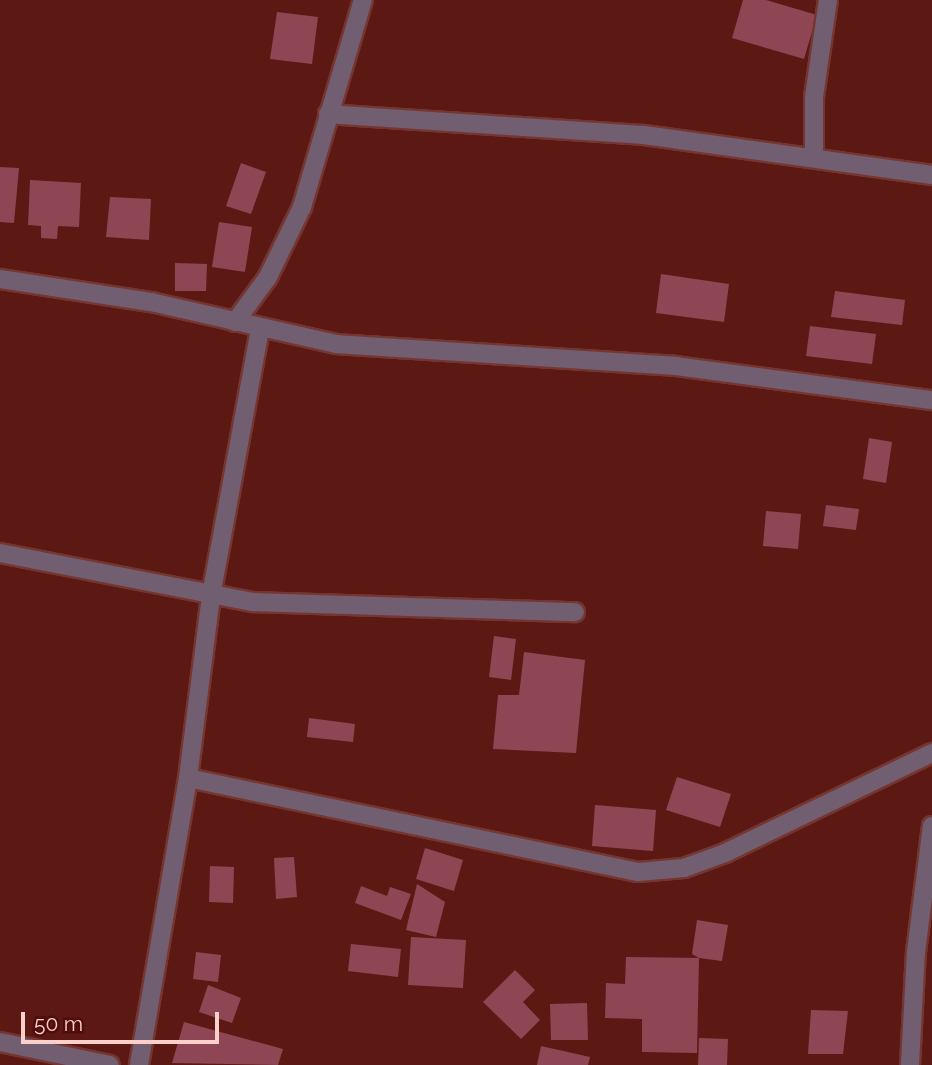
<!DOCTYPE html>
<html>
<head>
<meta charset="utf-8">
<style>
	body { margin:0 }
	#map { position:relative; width:932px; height:1065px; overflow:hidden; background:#5c1914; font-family:Raleway,sans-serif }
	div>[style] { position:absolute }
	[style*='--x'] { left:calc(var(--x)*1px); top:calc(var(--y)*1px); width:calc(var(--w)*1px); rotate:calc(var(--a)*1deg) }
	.building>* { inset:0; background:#8e4655 }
	.roads { filter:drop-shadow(2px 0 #753631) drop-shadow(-2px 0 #753631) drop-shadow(0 2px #753631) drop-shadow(0 -2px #753631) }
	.minor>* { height:18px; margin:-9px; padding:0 9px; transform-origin:9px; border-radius:9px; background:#725e71 }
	span { translate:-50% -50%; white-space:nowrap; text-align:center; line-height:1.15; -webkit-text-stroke:6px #500c0a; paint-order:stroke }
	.scale { position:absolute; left:21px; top:1012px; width:198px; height:32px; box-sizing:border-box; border:4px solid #fbd0ca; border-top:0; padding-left:9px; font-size:21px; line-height:24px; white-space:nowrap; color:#fbd0ca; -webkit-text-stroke:5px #500c0a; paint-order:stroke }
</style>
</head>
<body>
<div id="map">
	<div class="building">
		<i style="clip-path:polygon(743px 0,766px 0,817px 15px,804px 59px,732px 38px)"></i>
		<i style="clip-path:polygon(277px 12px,318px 17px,312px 64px,270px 59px)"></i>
		<i style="clip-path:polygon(241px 163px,266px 172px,251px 214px,226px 206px)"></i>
		<i style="clip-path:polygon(0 167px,19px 168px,14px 223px,0 222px)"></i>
		<i style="clip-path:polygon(30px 180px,81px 183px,79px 227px,58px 226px,57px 239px,41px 238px,41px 226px,28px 225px)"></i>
		<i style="clip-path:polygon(110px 197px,151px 199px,149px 240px,106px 237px)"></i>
		<i style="clip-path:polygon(219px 222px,252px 227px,245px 272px,212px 267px)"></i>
		<i style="clip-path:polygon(175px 263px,207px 264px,206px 291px,175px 291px)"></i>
		<i style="clip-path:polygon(661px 274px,729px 284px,724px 322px,656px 313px)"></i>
		<i style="clip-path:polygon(835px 291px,905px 300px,902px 325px,831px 317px)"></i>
		<i style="clip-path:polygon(810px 326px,876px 334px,872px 364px,806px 356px)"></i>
		<i style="clip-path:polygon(869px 438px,892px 442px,886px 483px,863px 479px)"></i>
		<i style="clip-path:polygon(826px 505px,859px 509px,856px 530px,823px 526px)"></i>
		<i style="clip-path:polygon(766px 511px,801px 514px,798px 549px,763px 546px)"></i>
		<i style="clip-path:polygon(494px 636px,516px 639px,511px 680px,489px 677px)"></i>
		<i style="clip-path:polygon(524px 652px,585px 660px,576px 753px,493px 749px,498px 695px,519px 695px)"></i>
		<i style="clip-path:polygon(309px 718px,355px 724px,353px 742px,307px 737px)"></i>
		<i style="clip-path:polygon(677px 777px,731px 794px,720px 827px,666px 810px)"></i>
		<i style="clip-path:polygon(595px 805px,656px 810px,653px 851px,592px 846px)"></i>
		<i style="clip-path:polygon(425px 848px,463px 860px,454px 891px,416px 879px)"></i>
		<i style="clip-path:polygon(294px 857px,297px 897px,276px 899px,274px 858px)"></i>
		<i style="clip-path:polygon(210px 866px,234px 867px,233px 903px,209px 902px)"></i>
		<i style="clip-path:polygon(417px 884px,445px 902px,436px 937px,406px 930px)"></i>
		<i style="clip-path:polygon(361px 886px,387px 896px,390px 887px,411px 894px,401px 920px,355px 903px)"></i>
		<i style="clip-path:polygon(697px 920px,728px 925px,722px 961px,699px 958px,697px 1053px,642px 1052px,642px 1019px,605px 1018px,606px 983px,625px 984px,626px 957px,699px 958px,692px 954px)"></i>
		<i style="clip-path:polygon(411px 937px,466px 940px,463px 988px,408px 985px)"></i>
		<i style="clip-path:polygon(351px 944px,401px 949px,398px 977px,348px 971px)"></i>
		<i style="clip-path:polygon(196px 952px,221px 955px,218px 982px,193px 979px)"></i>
		<i style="clip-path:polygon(515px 970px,535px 990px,523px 1002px,540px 1020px,521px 1039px,483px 1002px)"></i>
		<i style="clip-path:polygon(208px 985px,241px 998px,232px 1023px,199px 1012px)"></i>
		<i style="clip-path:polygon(587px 1003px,588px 1040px,551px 1040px,550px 1004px)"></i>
		<i style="clip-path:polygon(811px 1010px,848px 1011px,843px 1054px,808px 1054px)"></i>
		<i style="clip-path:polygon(184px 1022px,283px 1049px,278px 1065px,172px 1063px)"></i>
		<i style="clip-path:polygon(699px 1038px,728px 1039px,727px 1065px,698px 1065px)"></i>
		<i style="clip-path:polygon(541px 1046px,590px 1057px,588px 1065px,537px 1065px)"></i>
	</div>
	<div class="roads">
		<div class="minor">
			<i style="--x:328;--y:114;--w:317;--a:3.8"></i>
			<i style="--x:644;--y:135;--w:291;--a:7.9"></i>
			<i style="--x:814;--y:155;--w:58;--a:-90"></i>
			<i style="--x:814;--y:97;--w:98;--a:-81.8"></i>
			<i style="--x:0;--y:279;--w:153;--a:8.7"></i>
			<i style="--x:151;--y:302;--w:190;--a:12.8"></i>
			<i style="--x:336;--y:344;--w:341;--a:3.7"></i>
			<i style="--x:676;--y:366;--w:258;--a:7.6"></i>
			<i style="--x:235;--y:322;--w:56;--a:-53.7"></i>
			<i style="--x:268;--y:277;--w:78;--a:-64.1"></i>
			<i style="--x:302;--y:207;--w:216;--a:-73.6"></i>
			<i style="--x:0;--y:553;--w:258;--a:11"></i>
			<i style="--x:253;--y:602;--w:322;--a:1.8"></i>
			<i style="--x:188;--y:778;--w:460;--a:11.8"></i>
			<i style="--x:638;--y:872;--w:46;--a:-5"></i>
			<i style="--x:684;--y:868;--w:44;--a:-20.1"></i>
			<i style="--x:725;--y:853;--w:230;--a:-25.8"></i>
			<i style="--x:0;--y:1042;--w:112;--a:11.8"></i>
			<i style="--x:139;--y:1065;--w:291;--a:-80.3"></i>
			<i style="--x:188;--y:778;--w:183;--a:-82.8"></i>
			<i style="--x:211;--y:596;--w:270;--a:-79.6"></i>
			<i style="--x:910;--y:1065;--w:113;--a:-87"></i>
			<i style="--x:916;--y:952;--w:127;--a:-82.8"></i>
		</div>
	</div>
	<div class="scale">50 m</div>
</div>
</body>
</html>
